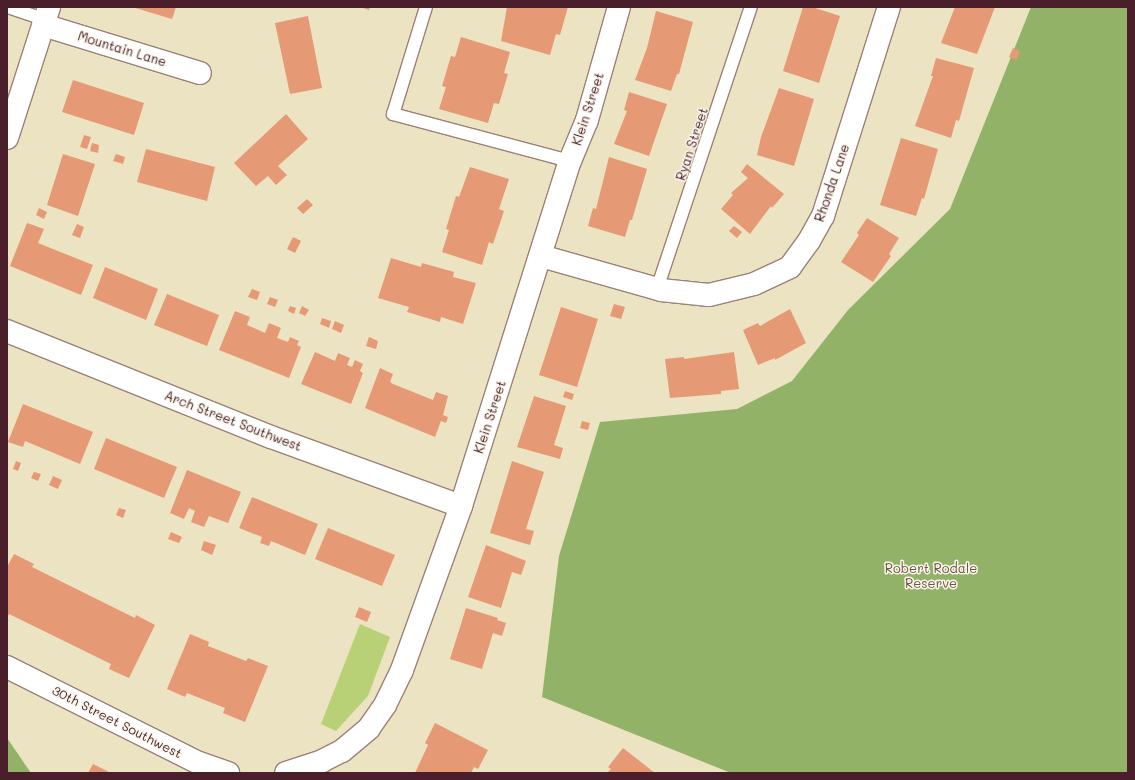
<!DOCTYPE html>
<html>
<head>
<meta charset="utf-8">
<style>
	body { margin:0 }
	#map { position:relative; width:1135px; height:780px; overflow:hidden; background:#ece3c3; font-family:Mali,sans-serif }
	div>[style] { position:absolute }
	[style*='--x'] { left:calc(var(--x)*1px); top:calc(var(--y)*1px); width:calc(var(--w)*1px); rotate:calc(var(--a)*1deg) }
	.green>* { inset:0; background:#b8d176 }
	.forest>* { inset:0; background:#92b367 }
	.building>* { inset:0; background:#e69975 }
	.roads { filter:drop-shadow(1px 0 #9b8177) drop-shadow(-1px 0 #9b8177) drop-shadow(0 1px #9b8177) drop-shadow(0 -1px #9b8177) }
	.lane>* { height:12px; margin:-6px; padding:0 6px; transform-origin:6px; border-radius:6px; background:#fff }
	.street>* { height:22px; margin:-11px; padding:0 11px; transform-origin:11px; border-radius:11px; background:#fff }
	span { translate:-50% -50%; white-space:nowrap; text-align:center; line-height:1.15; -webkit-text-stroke:3px #fbf7ec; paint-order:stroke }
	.street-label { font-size:13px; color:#4a1f2b }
	.park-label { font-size:13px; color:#6b5442 }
	.frame { position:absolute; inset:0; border:8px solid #4a1f2b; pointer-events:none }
</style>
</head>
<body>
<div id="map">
	<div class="green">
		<i style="clip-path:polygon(360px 624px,390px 637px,368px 696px,336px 731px,321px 724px)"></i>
	</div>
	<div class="forest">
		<i style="clip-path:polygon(1031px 7px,1128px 7px,1128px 773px,731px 773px,542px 697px,559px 556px,600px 422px,737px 409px,792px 381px,848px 310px,950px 209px)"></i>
		<i style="clip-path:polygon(7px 738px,31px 773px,7px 773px)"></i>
	</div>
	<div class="building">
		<i style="clip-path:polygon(132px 7px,176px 7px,172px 19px)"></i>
		<i style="clip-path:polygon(360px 7px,370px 7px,369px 10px)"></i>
		<i style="clip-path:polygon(507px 7px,568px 7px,560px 35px,556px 34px,550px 55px,501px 41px)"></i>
		<i style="clip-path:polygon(803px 7px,812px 7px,840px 16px,819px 83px,783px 71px)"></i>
		<i style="clip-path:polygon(955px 7px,995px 7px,977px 54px,941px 43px)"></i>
		<i style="clip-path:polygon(656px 11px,693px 22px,679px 74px,677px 74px,671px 91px,635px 80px,647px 48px)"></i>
		<i style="clip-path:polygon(308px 16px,322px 88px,290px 94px,275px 23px)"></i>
		<i style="clip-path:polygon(461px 37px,510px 52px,504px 73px,508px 74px,499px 104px,494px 103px,488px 123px,439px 109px,446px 87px,442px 86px,451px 56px,455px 57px)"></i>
		<i style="clip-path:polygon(1013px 48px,1020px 51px,1017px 60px,1009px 57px)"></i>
		<i style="clip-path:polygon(936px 58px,974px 68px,959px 121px,956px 120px,951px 138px,915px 126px,933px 76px,931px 76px)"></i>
		<i style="clip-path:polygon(73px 80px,144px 103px,134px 135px,62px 112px)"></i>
		<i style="clip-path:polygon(779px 88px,814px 99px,794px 166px,757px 155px,761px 137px)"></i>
		<i style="clip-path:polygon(629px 92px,667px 104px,649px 156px,614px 144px,627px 111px,624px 110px)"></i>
		<i style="clip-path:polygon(286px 114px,308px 139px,278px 166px,287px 175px,276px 185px,268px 176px,256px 186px,234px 163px)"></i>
		<i style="clip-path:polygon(84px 135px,91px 137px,87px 149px,80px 147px)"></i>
		<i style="clip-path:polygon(901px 138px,938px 149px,924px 199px,922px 198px,916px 216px,880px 205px)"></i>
		<i style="clip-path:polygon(92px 143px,99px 145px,98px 153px,90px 151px)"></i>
		<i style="clip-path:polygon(146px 149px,215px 167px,207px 201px,137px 182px)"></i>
		<i style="clip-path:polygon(63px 154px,95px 164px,78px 216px,47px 205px)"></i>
		<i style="clip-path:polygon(116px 154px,125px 157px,123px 164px,113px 161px)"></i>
		<i style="clip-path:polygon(609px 157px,647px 169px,632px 220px,630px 220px,625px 237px,588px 226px,593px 208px,596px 209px)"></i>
		<i style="clip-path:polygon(747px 164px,784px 194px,772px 208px,771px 206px,750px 234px,721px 209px,733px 195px,731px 193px,748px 178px,741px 172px)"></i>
		<i style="clip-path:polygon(470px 167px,509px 179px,499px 209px,504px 211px,493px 244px,489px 242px,482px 265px,442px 252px,449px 230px,446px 229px,456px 196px,459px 197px)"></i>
		<i style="clip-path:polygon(307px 199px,313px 205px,303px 214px,297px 208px)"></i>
		<i style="clip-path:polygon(39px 208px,47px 212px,44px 219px,36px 215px)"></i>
		<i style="clip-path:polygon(867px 218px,899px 238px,889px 254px,891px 256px,873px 282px,841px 262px,859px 235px,857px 233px)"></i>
		<i style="clip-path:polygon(27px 223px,44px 229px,38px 243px,93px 265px,81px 295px,10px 266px)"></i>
		<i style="clip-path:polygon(77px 224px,84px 227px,80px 238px,72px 235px)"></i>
		<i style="clip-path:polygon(734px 226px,742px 232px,737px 238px,729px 231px)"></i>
		<i style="clip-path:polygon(293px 237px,301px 241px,295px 253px,287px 249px)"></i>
		<i style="clip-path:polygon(391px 258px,421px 267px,422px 263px,454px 272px,453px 277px,476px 283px,463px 324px,441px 317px,440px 322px,407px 312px,409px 307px,378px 298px)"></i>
		<i style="clip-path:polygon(105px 267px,158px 289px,146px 320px,93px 298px)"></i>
		<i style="clip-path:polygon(252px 289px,260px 292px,257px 300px,248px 297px)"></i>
		<i style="clip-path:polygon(167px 294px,219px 315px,207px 346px,154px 325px)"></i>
		<i style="clip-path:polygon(270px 297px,278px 300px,275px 307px,267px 304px)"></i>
		<i style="clip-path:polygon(614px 304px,625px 307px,621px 319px,610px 316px)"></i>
		<i style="clip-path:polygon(290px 306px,296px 308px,294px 314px,288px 311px)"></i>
		<i style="clip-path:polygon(302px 306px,309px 310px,305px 316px,299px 313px)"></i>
		<i style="clip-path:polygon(561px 307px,598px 319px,577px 387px,539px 375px)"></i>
		<i style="clip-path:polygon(790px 309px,806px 343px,775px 360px,775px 358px,758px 365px,743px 330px,758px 323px,760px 326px)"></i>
		<i style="clip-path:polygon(235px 311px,250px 317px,247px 325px,265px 333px,269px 323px,281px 328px,277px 338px,288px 342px,290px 337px,299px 341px,297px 345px,301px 347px,289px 378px,219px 350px)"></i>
		<i style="clip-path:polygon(322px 318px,331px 321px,329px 328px,320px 324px)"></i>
		<i style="clip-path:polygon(335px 321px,344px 325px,341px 333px,332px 329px)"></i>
		<i style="clip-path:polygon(369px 337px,378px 341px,376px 349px,366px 346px)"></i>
		<i style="clip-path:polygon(315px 352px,335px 361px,338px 353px,350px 358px,347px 365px,352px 367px,355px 360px,363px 364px,360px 371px,363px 373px,351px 404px,301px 384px)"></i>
		<i style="clip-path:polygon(734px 352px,739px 389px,721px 391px,721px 394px,670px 398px,665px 359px,684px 357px,684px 359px)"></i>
		<i style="clip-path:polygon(380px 368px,393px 374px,390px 382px,393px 384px,433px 400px,436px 392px,448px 396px,443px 415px,448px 417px,446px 423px,441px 421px,435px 437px,365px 408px)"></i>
		<i style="clip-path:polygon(565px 391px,574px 394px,572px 400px,563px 397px)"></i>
		<i style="clip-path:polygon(534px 396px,566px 406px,554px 445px,563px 448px,560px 459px,517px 447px)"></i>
		<i style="clip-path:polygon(23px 404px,93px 432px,80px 464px,25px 441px,23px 447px,8px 442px)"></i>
		<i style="clip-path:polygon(582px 421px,590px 423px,588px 430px,580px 428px)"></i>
		<i style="clip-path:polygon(106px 438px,177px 467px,164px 498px,94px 469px)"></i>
		<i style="clip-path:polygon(16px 461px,21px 463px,18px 471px,13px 469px)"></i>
		<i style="clip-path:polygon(512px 461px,544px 472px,526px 529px,534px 531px,530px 545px,490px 533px)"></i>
		<i style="clip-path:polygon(187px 470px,241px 492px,228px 523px,209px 516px,204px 527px,191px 522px,195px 511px,189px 508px,184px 519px,170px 513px)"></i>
		<i style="clip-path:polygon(34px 472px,41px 474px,38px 481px,31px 478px)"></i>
		<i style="clip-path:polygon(53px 476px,62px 480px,58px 489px,49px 485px)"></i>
		<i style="clip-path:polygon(252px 497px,318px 524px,305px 555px,271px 541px,269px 546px,260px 543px,262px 537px,239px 528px)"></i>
		<i style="clip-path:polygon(119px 508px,126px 510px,123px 518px,116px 515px)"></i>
		<i style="clip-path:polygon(328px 528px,395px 555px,382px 586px,315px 559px)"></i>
		<i style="clip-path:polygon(171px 532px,182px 537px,179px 543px,168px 539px)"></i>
		<i style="clip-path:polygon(204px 541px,216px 545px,212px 555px,201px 550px)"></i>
		<i style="clip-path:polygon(486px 545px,526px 561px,521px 575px,512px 572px,501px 608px,468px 597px)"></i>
		<i style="clip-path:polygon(14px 554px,34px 564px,32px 567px,135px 618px,136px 615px,155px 625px,129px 678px,109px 669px,111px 664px,9px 614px,7px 618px,7px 567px)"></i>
		<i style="clip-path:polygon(359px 607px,371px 612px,367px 622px,355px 617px)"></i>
		<i style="clip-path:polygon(466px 608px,498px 618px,497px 620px,506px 623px,502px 636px,493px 633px,482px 669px,450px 659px)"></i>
		<i style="clip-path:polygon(190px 634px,209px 642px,208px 646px,246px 661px,248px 658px,268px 666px,245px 722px,223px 713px,225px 708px,187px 693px,185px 697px,167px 689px)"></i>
		<i style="clip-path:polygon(435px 723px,488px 750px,478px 769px,474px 767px,471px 773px,415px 773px,428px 745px,425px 743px)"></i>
		<i style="clip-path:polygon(623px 748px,655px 773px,607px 773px,611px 769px,608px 767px)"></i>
		<i style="clip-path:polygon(93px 764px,111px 773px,88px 773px)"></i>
	</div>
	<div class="roads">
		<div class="lane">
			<i style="--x:8;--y:7;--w:39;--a:19"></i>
			<i style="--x:426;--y:7;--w:112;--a:107.1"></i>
			<i style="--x:393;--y:114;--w:183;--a:14.9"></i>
			<i style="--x:657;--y:289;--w:297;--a:-71.6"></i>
		</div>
		<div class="street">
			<i style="--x:43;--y:25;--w:164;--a:17"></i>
			<i style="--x:7;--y:138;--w:138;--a:-72.2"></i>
			<i style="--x:541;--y:256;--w:125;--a:15.8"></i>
			<i style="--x:661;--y:290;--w:48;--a:5.9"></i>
			<i style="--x:709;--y:295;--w:46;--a:-13.7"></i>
			<i style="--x:754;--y:284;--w:40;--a:-25"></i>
			<i style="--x:790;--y:267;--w:32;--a:-54"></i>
			<i style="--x:809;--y:241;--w:29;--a:-61"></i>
			<i style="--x:823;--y:216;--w:219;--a:-72.5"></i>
			<i style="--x:7;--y:331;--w:284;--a:21.9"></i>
			<i style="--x:271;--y:437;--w:202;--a:20"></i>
			<i style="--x:7;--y:667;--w:215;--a:26.6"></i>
			<i style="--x:199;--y:763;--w:31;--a:19"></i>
			<i style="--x:286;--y:773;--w:38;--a:-18"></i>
			<i style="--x:322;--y:761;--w:22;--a:-27"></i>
			<i style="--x:342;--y:751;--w:35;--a:-40"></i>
			<i style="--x:369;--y:728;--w:28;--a:-55"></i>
			<i style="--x:385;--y:705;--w:39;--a:-64"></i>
			<i style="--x:402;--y:670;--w:174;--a:-70.2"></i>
			<i style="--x:461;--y:506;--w:362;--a:-72.5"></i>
			<i style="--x:570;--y:161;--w:44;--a:-67.5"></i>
			<i style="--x:587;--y:120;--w:117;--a:-74.2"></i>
		</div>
	</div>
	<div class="street-label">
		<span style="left:122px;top:49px;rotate:17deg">Mountain Lane</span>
		<span style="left:588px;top:109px;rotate:-72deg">Klein Street</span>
		<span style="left:692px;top:144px;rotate:-72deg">Ryan Street</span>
		<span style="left:832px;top:183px;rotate:-71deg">Rhonda Lane</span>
		<span style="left:490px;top:417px;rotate:-72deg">Klein Street</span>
		<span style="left:233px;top:421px;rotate:21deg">Arch Street Southwest</span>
		<span style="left:117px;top:722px;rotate:27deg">30th Street Southwest</span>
	</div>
	<div class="park-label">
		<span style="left:931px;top:576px">Robert Rodale<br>Reserve</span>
	</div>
	<div class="frame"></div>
</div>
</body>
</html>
